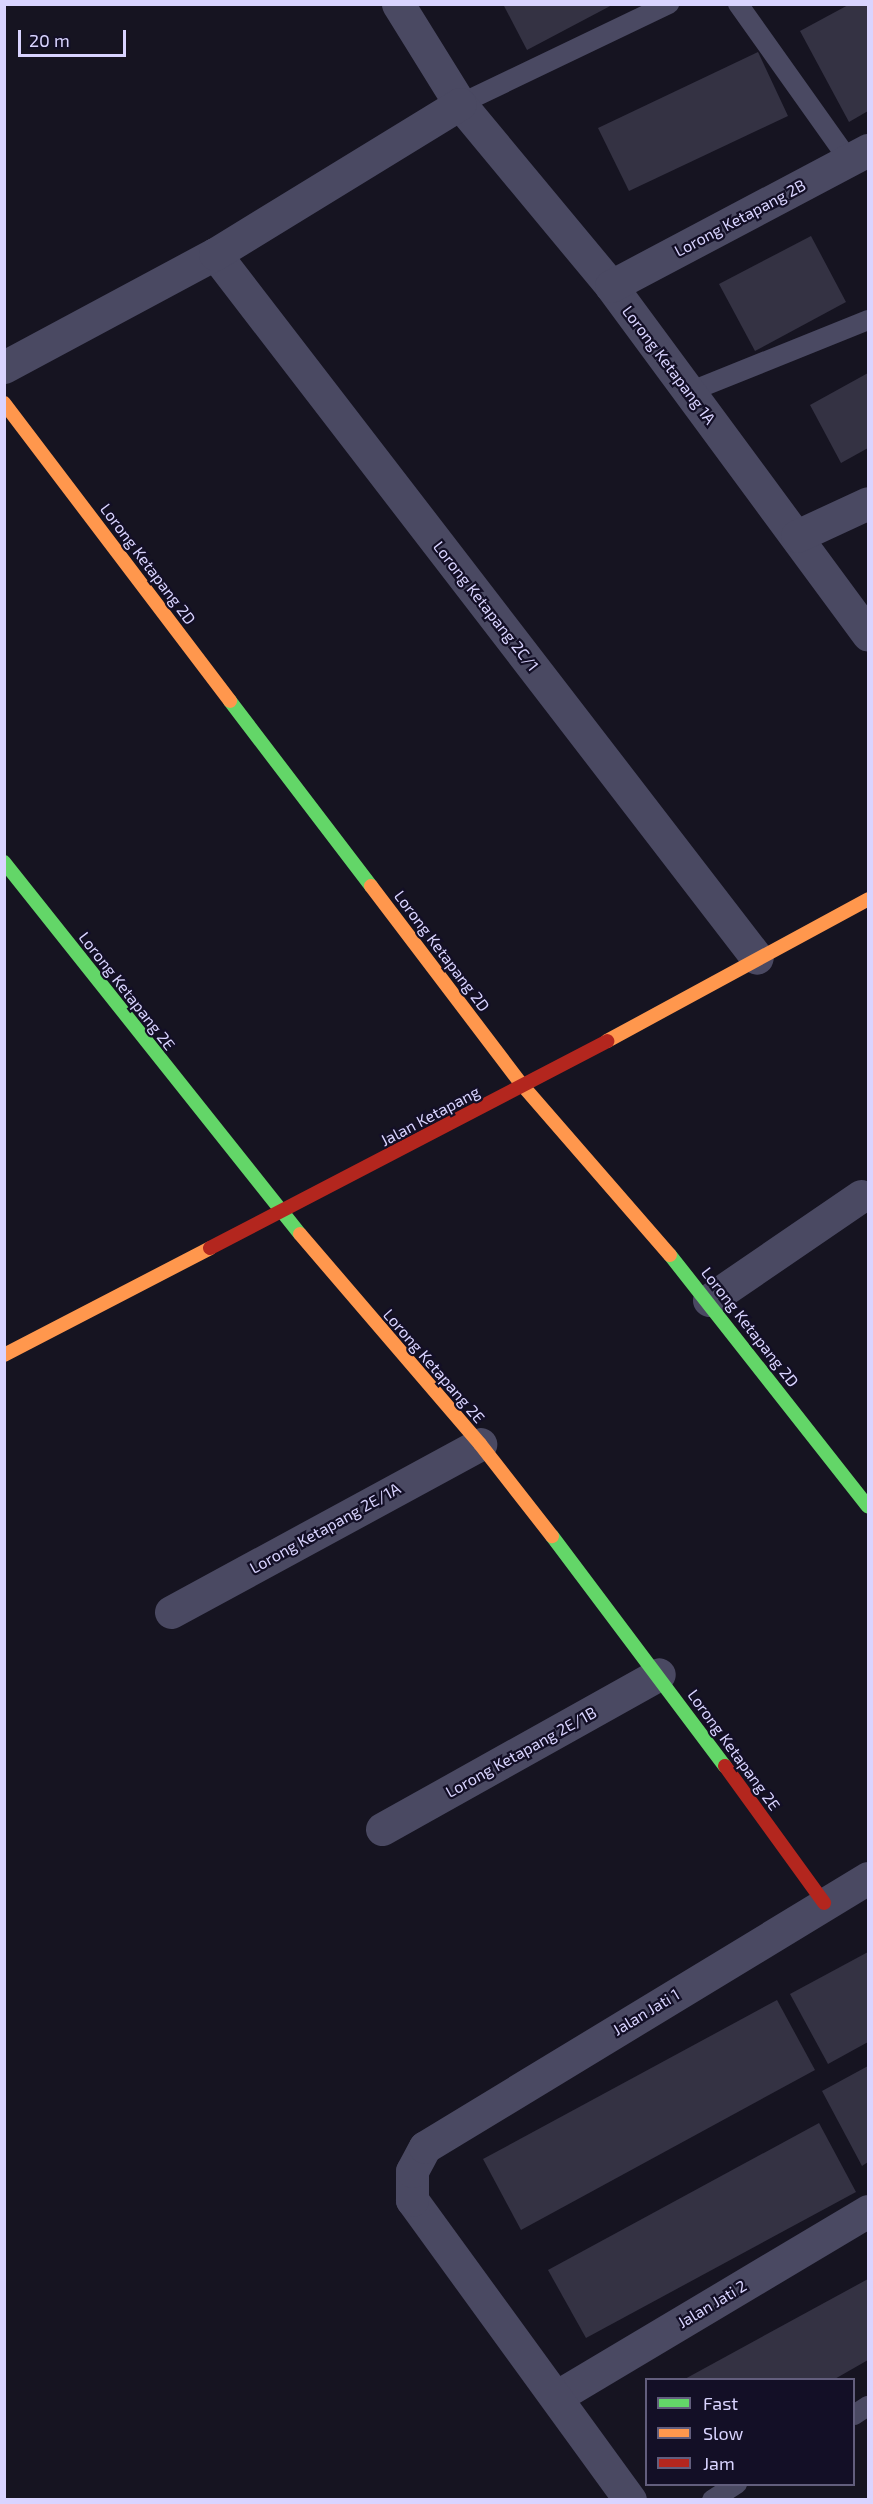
<!DOCTYPE html>
<html>
<head>
<meta charset="utf-8">
<style>
	body { margin:0 }
	#map { position:relative; width:873px; height:2504px; overflow:hidden; background:#161421; font-family:"Exo 2",sans-serif }
	div>[style] { position:absolute }
	[style*='--x'] { left:calc(var(--x)*1px); top:calc(var(--y)*1px); width:calc(var(--w)*1px); rotate:calc(var(--a)*1deg) }
	.building>* { inset:0; background:#343243 }
	.lane>* { height:20px; margin:-10px; padding:0 10px; transform-origin:10px; border-radius:10px; background:#4a4962 }
	.street>* { height:33px; margin:-16.5px; padding:0 16.5px; transform-origin:16.5px; border-radius:16.5px; background:#4a4962 }
	.fast>* { height:14px; margin:-7px; padding:0 7px; transform-origin:7px; border-radius:7px; background:#63d668 }
	.slow>* { height:14px; margin:-7px; padding:0 7px; transform-origin:7px; border-radius:7px; background:#ff974d }
	.jam>* { height:14px; margin:-7px; padding:0 7px; transform-origin:7px; border-radius:7px; background:#b3261e }
	span { translate:-50% -50%; white-space:nowrap; text-align:center; line-height:1.15; -webkit-text-stroke:4.5px #130f26; paint-order:stroke }
	.street-label { font-size:16px; color:#d9d4ff }
	.frame { position:absolute; inset:0; border:6px solid #d9d4ff; pointer-events:none }
	.legend { position:absolute; left:645px; top:2378px; width:210px; height:108px; box-sizing:border-box; background:#130f26; border:2px solid #625e7d; margin:0; padding:8px 10px; list-style:none; font-size:18px; color:#d9d4ff }
	.legend li { display:flex; align-items:center; gap:12px; height:30px }
	.legend b { width:30px; border:2px solid #625e7d }
	.scale { position:absolute; left:18px; top:30px; width:108px; height:27px; box-sizing:border-box; border:3px solid #d9d4ff; border-top:0; padding-left:8px; font-size:18px; line-height:21px; white-space:nowrap; color:#d9d4ff; -webkit-text-stroke:4px #130f26; paint-order:stroke }
</style>
</head>
<body>
<div id="map">
	<div class="building">
		<i style="clip-path:polygon(503px 4px,614px 4px,527px 50px)"></i>
		<i style="clip-path:polygon(850px 4px,868px 4px,868px 111px,849px 122px,800px 31px)"></i>
		<i style="clip-path:polygon(758px 52px,788px 116px,629px 191px,598px 128px)"></i>
		<i style="clip-path:polygon(811px 236px,846px 302px,755px 351px,719px 284px)"></i>
		<i style="clip-path:polygon(868px 373px,868px 448px,841px 463px,810px 405px)"></i>
		<i style="clip-path:polygon(868px 1952px,868px 2042px,828px 2064px,790px 1994px)"></i>
		<i style="clip-path:polygon(777px 2000px,815px 2070px,521px 2230px,483px 2159px)"></i>
		<i style="clip-path:polygon(868px 2066px,868px 2162px,862px 2166px,822px 2091px)"></i>
		<i style="clip-path:polygon(819px 2123px,856px 2192px,586px 2338px,548px 2270px)"></i>
		<i style="clip-path:polygon(868px 2279px,868px 2360px,833px 2380px,683px 2380px)"></i>
	</div>
	<div class="lane">
		<i style="--x:738;--y:4;--w:191;--a:54.6"></i>
		<i style="--x:460;--y:104;--w:232;--a:-25.6"></i>
		<i style="--x:689;--y:392;--w:193;--a:-21.9"></i>
		<i style="--x:854;--y:2415;--w:17;--a:-33"></i>
		<i style="--x:712;--y:2500;--w:30;--a:-33"></i>
	</div>
	<div class="street">
		<i style="--x:398;--y:4;--w:118;--a:58.2"></i>
		<i style="--x:460;--y:104;--w:236;--a:50.3"></i>
		<i style="--x:611;--y:286;--w:433;--a:53.6"></i>
		<i style="--x:215;--y:254;--w:888;--a:52.41"></i>
		<i style="--x:611;--y:286;--w:291;--a:-27.9"></i>
		<i style="--x:4;--y:367;--w:239;--a:-28.2"></i>
		<i style="--x:215;--y:254;--w:287;--a:-31.5"></i>
		<i style="--x:797;--y:536;--w:78;--a:-24.9"></i>
		<i style="--x:709;--y:1300;--w:184;--a:-34.4"></i>
		<i style="--x:171;--y:1612;--w:352;--a:-28.5"></i>
		<i style="--x:382;--y:1829;--w:317;--a:-29.2"></i>
		<i style="--x:556;--y:2397;--w:363;--a:-30.8"></i>
		<i style="--x:630;--y:2500;--w:371;--a:-126"></i>
		<i style="--x:412;--y:2200;--w:29;--a:-90"></i>
		<i style="--x:412;--y:2171;--w:27;--a:-62"></i>
		<i style="--x:425;--y:2147;--w:518;--a:-31.27"></i>
	</div>
	<div class="fast">
		<i style="--x:230;--y:701;--w:233;--a:52.7"></i>
		<i style="--x:4;--y:862;--w:475;--a:51.5"></i>
		<i style="--x:670;--y:1255;--w:320;--a:51.8"></i>
		<i style="--x:552;--y:1536;--w:288;--a:53.1"></i>
	</div>
	<div class="slow">
		<i style="--x:4;--y:403;--w:374;--a:52.8"></i>
		<i style="--x:371;--y:886;--w:251;--a:52.8"></i>
		<i style="--x:523;--y:1086;--w:224;--a:49"></i>
		<i style="--x:607;--y:1041;--w:297;--a:-28.5"></i>
		<i style="--x:300;--y:1234;--w:277;--a:49.4"></i>
		<i style="--x:480;--y:1444;--w:117;--a:52"></i>
		<i style="--x:4;--y:1355;--w:232;--a:-27.4"></i>
	</div>
	<div class="jam">
		<i style="--x:210;--y:1248;--w:448;--a:-27.5"></i>
		<i style="--x:725;--y:1766;--w:169;--a:54.1"></i>
	</div>
	<div class="street-label">
		<span style="left:740px;top:218px;rotate:-28deg">Lorong Ketapang 2B</span>
		<span style="left:669px;top:365px;rotate:53deg">Lorong Ketapang 1A</span>
		<span style="left:148px;top:564px;rotate:53deg">Lorong Ketapang 2D</span>
		<span style="left:486px;top:606px;rotate:52deg">Lorong Ketapang 2C/1</span>
		<span style="left:442px;top:951px;rotate:53deg">Lorong Ketapang 2D</span>
		<span style="left:127px;top:991px;rotate:52deg">Lorong Ketapang 2E</span>
		<span style="left:430px;top:1116px;rotate:-28deg">Jalan Ketapang</span>
		<span style="left:750px;top:1327px;rotate:52deg">Lorong Ketapang 2D</span>
		<span style="left:434px;top:1366px;rotate:49deg">Lorong Ketapang 2E</span>
		<span style="left:325px;top:1528px;rotate:-29deg">Lorong Ketapang 2E/1A</span>
		<span style="left:734px;top:1750px;rotate:54deg">Lorong Ketapang 2E</span>
		<span style="left:521px;top:1752px;rotate:-29deg">Lorong Ketapang 2E/1B</span>
		<span style="left:646px;top:2012px;rotate:-31deg">Jalan Jati 1</span>
		<span style="left:712px;top:2304px;rotate:-31deg">Jalan Jati 2</span>
	</div>
	<div class="frame"></div>
	<ul class="legend">
	<li><b style="height:8px;background:#63d668"></b>Fast</li>
	<li><b style="height:8px;background:#ff974d"></b>Slow</li>
	<li><b style="height:8px;background:#b3261e"></b>Jam</li>
	</ul>
	<div class="scale">20 m</div>
</div>
</body>
</html>
